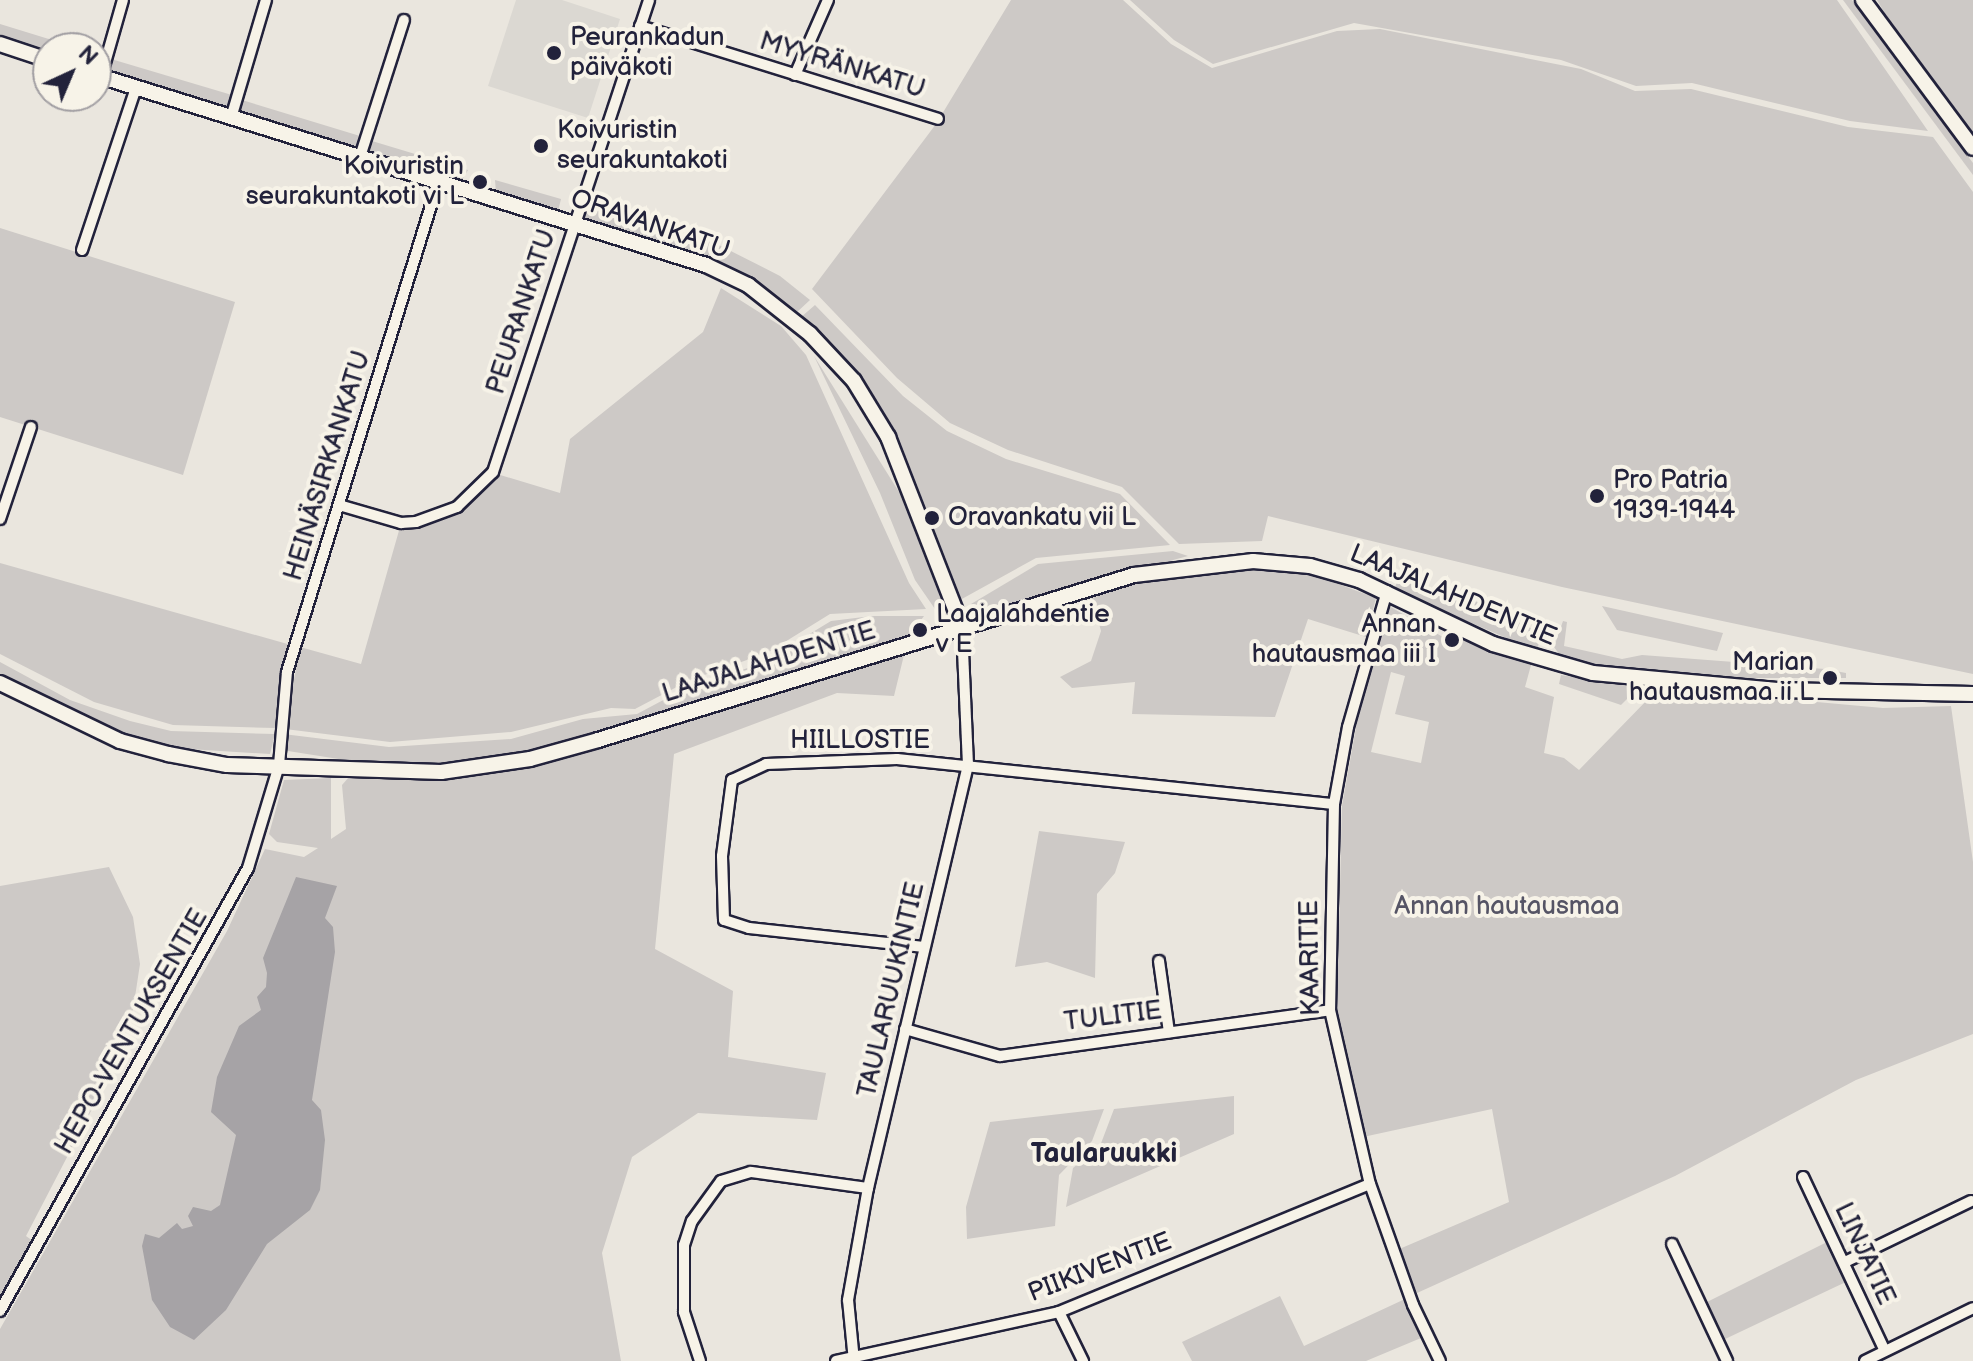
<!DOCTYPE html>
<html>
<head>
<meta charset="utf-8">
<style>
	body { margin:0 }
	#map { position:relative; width:1973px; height:1361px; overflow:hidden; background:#eae6de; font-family:"Balsamiq Sans",sans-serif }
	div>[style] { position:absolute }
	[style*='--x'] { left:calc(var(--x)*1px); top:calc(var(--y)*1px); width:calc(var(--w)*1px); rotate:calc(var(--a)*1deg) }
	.built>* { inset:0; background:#dbd8d2 }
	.green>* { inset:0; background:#cdc9c6 }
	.water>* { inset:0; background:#a6a3a6 }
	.roads { filter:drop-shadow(2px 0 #22223b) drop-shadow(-2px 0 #22223b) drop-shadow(0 2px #22223b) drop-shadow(0 -2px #22223b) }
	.street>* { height:10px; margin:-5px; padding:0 5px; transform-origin:5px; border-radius:5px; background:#f7f3e8 }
	.secondary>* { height:14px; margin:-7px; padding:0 7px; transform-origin:7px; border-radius:7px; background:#f7f3e8 }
	.dots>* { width:22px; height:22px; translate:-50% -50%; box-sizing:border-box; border:4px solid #f7f3e8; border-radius:50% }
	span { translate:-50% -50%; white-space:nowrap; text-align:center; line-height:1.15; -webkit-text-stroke:8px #f7f3e8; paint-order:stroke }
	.poi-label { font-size:26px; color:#22223b }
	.left { translate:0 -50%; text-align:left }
	.right { translate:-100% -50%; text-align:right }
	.street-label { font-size:26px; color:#22223b }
	.park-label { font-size:26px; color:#555465 }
	.neighbourhood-label { font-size:28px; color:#22223b; font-weight:700 }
	.north { position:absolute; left:32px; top:32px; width:80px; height:80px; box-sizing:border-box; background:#f7f3e8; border:2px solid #a29fa3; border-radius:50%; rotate:44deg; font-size:22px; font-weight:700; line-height:32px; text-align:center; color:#22223b }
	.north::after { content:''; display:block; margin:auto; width:28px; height:36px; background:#22223b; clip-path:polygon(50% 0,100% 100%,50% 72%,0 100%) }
</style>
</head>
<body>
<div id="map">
	<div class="built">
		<i style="clip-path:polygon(516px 0,562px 0,620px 19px,588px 118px,488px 86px)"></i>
	</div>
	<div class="green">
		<i style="clip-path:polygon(1011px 0,1123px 0,1171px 44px,1212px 68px,1337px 31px,1380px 29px,1581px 69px,1635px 91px,1691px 89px,1848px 127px,1933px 137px,1973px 192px,1973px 674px,1562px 587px,1268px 516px,1262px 541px,1179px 544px,1122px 487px,1008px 450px,950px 423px,897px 378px,812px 289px,936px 124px)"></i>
		<i style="clip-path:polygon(1130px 0,1837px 0,1928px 131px,1850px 121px,1692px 83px,1636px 86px,1561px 60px,1354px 23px,1213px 64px,1174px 40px)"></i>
		<i style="clip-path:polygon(1843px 0,1852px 0,1973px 163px,1973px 175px)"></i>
		<i style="clip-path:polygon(1877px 0,1973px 0,1973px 135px,1905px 47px)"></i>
		<i style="clip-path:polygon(0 24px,78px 48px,48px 48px,48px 52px,0 37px)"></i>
		<i style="clip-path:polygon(111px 59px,232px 95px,228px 111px,107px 71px)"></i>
		<i style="clip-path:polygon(242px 100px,360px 136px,356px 151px,238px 113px)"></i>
		<i style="clip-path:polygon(372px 141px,468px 170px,461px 182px,368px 155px)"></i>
		<i style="clip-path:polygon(495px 180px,561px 199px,558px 211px,496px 193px)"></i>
		<i style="clip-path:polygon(586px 206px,719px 245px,780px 276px,810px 300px,796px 313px,751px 280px,580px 220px)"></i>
		<i style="clip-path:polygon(0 228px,235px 302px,183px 475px,0 417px)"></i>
		<i style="clip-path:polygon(721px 288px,781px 326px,806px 355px,909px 583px,926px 609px,830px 614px,767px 653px,690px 680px,635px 709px,611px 708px,511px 732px,390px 742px,285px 729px,300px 647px,361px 664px,400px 527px,417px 526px,459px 510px,497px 474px,560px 493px,570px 439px,703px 332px)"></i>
		<i style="clip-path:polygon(815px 305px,903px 396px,947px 431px,1006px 459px,1120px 494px,1170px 545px,1036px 558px,960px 600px,898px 438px,858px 374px,800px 318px)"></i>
		<i style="clip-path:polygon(814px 356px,909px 508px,950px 604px,935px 609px,915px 580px,880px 493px)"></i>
		<i style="clip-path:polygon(1173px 551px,1188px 556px,981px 612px,971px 604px,1038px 564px)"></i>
		<i style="clip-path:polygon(0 563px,291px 645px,275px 728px,173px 725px,94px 702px,0 654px)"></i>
		<i style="clip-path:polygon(1253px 567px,1309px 573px,1376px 598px,1366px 637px,1308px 619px,1275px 717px,1132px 714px,1135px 682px,1072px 688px,1060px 677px,1091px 661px,1101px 631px,1092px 598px,1144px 581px)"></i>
		<i style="clip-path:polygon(1399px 577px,1518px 615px,1516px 621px,1541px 633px,1537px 651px,1394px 590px)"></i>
		<i style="clip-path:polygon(evenodd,1389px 606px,1455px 644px,1458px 638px,1531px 665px,1525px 687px,1554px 697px,1544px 753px,1564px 758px,1579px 770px,1649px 698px,1652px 687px,1883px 708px,1951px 706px,1973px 862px,1973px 1034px,1856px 1080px,1675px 1176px,1417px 1293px,1397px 1250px,1509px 1202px,1492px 1109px,1363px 1137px,1337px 1007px,1342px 806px,1357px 722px,1389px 606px,1391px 672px,1405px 676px,1395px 714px,1429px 722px,1421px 763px,1371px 752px,1391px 672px)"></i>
		<i style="clip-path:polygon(1602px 606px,1723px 633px,1717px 651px,1617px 630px)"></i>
		<i style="clip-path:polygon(872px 616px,924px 616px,911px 634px,895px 642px,529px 754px,480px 763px,364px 763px,288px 751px,283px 734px,389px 747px,511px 739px,583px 719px,637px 714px,684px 689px,760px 664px,831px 621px)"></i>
		<i style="clip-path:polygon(1563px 621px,1567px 622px,1564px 646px,1622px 659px,1642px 655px,1825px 669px,1846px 673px,1846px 678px,1737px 678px,1619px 669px,1562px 658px,1554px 647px)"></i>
		<i style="clip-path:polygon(904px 655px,894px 696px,837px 693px,674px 754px,655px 949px,733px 991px,728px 1057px,826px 1073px,817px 1120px,698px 1113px,632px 1157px,602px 1253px,621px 1361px,0 1361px,0 1329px,227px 931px,265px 849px,304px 857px,318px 848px,277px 842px,269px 834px,284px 780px,331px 778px,331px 839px,346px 829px,342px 785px,349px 777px,478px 775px,531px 765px)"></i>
		<i style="clip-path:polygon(0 662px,70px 700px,130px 721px,171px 731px,275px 734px,270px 754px,173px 748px,123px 733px,0 676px)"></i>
		<i style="clip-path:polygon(1561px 675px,1628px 686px,1627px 699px,1621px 705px,1559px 684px)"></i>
		<i style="clip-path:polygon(1039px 831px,1125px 842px,1115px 873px,1097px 894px,1095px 978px,1047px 962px,1015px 967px)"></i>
		<i style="clip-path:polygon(109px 867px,133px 917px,140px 964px,133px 1010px,117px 1061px,26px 1236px,37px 1244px,0 1311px,0 886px)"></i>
		<i style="clip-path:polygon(1234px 1096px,1234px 1134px,1066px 1207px,1073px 1168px,1100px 1146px,1114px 1109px)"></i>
		<i style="clip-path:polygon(1104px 1109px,1092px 1141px,1059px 1175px,1055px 1226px,967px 1239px,966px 1207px,990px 1122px)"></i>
		<i style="clip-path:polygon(1829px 1241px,1848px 1281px,1723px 1340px,1705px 1303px)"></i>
		<i style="clip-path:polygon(1280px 1296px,1304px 1346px,1405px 1299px,1421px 1338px,1366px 1361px,1192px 1361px,1182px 1342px)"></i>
	</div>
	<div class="water">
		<i style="clip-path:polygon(296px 877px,337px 886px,325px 918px,333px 927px,335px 952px,312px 1100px,321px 1110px,325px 1140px,320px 1190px,310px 1210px,267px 1244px,226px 1310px,194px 1340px,170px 1327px,152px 1300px,142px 1246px,145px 1234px,159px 1238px,177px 1223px,182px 1229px,193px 1226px,188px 1216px,193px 1207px,211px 1211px,220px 1205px,236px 1135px,211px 1112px,217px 1077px,239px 1026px,261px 1010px,257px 997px,266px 987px,267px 973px,263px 958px)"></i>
	</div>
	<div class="roads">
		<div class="street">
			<i style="--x:640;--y:26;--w:312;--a:17.3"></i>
			<i style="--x:795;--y:75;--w:82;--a:-66.3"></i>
			<i style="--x:101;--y:77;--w:80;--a:-74.1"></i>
			<i style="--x:231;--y:118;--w:123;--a:-73.5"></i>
			<i style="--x:359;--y:160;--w:147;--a:-72.2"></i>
			<i style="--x:82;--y:250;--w:171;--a:-71.6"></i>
			<i style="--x:339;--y:505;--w:65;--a:16.2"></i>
			<i style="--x:401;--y:523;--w:15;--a:-4"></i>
			<i style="--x:416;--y:522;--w:44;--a:-20.1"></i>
			<i style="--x:457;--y:507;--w:50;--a:-44.2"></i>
			<i style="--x:493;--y:472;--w:497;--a:-71.7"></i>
			<i style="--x:0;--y:519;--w:97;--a:-71.4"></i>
			<i style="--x:1387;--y:591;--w:141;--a:106"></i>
			<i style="--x:1348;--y:727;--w:78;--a:100.3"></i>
			<i style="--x:1334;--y:804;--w:206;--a:91.1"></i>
			<i style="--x:1330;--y:1010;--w:179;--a:77.1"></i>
			<i style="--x:1370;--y:1184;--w:128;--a:70.4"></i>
			<i style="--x:1413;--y:1305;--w:62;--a:64.3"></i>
			<i style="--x:924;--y:947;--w:176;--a:-173.8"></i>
			<i style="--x:749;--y:928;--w:26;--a:-162"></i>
			<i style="--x:724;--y:920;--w:64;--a:-91.8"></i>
			<i style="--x:722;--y:856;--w:77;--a:-82.5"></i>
			<i style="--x:732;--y:780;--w:38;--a:-25"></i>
			<i style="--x:766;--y:764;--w:131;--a:-2.2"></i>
			<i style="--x:897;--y:759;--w:439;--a:5.9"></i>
			<i style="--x:1159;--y:961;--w:72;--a:82"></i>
			<i style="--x:905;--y:1029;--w:99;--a:15.9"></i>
			<i style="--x:1000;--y:1056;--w:333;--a:-7.9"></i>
			<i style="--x:1803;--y:1177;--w:192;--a:64.8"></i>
			<i style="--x:1672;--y:1244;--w:129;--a:64.8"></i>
			<i style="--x:1845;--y:1262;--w:140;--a:-25.8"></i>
			<i style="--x:0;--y:1311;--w:508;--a:-60.76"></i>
			<i style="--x:248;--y:868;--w:108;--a:-73.2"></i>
			<i style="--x:279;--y:765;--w:93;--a:-85.1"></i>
			<i style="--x:287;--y:672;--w:512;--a:-72.84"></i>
			<i style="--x:1059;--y:1312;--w:55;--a:63.9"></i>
			<i style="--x:700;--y:1361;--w:52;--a:-108.1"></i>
			<i style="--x:684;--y:1312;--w:67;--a:-90"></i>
			<i style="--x:684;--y:1245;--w:25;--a:-72"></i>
			<i style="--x:692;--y:1221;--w:49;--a:-54.1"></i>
			<i style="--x:721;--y:1181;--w:31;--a:-17"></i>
			<i style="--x:751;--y:1172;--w:118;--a:7.8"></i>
			<i style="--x:836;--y:1361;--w:228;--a:-12.4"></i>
			<i style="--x:1059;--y:1312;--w:336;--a:-22.4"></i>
			<i style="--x:854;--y:1361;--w:61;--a:-95.6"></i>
			<i style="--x:848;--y:1300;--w:114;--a:-79.9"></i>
			<i style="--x:868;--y:1188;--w:435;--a:-76.7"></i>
			<i style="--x:968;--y:765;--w:138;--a:-92.5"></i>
			<i style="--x:1865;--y:1361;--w:120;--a:-26.1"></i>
		</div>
		<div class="secondary">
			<i style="--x:1863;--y:0;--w:184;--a:53.4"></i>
			<i style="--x:0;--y:44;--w:51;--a:18.4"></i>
			<i style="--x:96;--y:75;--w:639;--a:17.3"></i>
			<i style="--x:706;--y:265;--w:47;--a:25.5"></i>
			<i style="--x:748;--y:285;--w:79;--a:38.3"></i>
			<i style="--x:810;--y:334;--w:64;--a:46.9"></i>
			<i style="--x:854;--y:381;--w:66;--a:58.7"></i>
			<i style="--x:888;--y:437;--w:204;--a:68.7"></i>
			<i style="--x:0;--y:683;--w:133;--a:25.8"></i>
			<i style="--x:120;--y:741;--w:50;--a:15.2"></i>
			<i style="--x:168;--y:754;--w:60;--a:10.6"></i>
			<i style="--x:227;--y:765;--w:214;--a:1.9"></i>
			<i style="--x:441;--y:772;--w:90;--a:-8.3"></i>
			<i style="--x:530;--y:759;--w:71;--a:-15.6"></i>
			<i style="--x:598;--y:740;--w:561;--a:-17.11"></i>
			<i style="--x:1134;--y:575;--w:120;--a:-6.7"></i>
			<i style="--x:1253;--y:561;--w:57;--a:5"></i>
			<i style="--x:1310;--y:566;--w:51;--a:15.9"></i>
			<i style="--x:1359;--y:580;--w:148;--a:25.5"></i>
			<i style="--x:1493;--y:644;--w:104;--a:16.2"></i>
			<i style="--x:1593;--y:673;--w:185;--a:5.3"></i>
			<i style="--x:1777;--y:690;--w:196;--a:1.2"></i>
		</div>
	</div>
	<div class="dots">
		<i style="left:554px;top:53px;background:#22223b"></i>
		<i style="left:541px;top:146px;background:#22223b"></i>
		<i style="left:480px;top:182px;background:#22223b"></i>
		<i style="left:1597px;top:496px;background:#22223b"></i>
		<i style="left:932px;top:518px;background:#22223b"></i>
		<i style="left:920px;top:630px;background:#22223b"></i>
		<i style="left:1452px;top:640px;background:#22223b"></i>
		<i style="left:1830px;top:678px;background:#22223b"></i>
	</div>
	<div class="poi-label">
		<span class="left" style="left:570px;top:53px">Peurankadun<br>päiväkoti</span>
		<span class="left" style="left:557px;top:146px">Koivuristin<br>seurakuntakoti</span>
		<span class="right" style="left:464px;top:182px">Koivuristin<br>seurakuntakoti vi L</span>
		<span class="left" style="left:1613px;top:496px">Pro Patria<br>1939-1944</span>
		<span class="left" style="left:948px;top:518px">Oravankatu vii L</span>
		<span class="left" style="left:936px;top:630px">Laajalahdentie<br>v E</span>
		<span class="right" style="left:1436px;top:640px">Annan<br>hautausmaa iii I</span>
		<span class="right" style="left:1814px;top:678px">Marian<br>hautausmaa ii L</span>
	</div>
	<div class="street-label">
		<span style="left:842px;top:66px;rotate:17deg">MYYRÄNKATU</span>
		<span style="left:650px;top:225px;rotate:19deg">ORAVANKATU</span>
		<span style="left:522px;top:312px;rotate:-72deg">PEURANKATU</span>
		<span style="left:328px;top:466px;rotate:-73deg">HEINÄSIRKANKATU</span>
		<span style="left:1453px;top:596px;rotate:23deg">LAAJALAHDENTIE</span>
		<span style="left:769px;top:663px;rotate:-17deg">LAAJALAHDENTIE</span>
		<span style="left:860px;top:741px">HIILLOSTIE</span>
		<span style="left:1311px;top:958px;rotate:-91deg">KAARITIE</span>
		<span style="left:892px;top:990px;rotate:-77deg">TAULARUUKINTIE</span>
		<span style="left:1113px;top:1017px;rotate:-7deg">TULITIE</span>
		<span style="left:132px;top:1032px;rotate:-60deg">HEPO-VENTUKSENTIE</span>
		<span style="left:1864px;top:1254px;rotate:65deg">LINJATIE</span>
		<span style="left:1100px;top:1268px;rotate:-21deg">PIIKIVENTIE</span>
	</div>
	<div class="park-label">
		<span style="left:1507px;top:907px">Annan hautausmaa</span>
	</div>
	<div class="neighbourhood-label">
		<span style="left:1104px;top:1154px">Taularuukki</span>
	</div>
	<div class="north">N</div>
</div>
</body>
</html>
